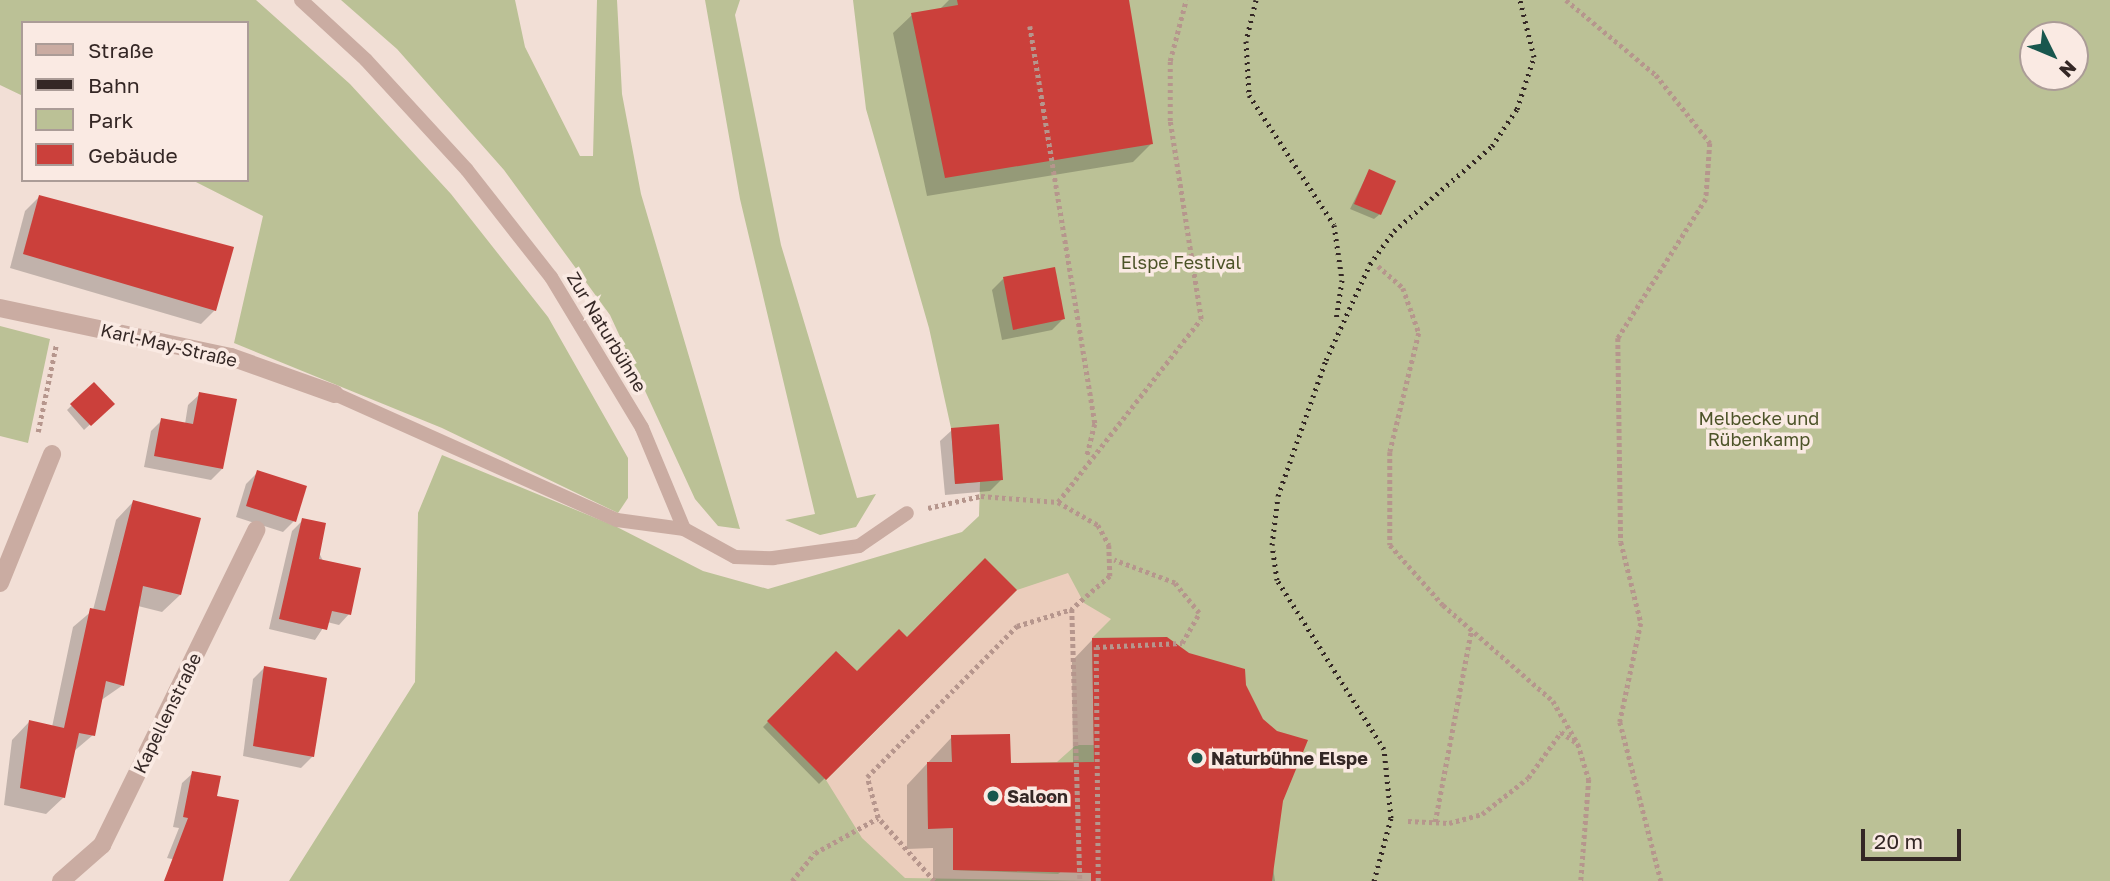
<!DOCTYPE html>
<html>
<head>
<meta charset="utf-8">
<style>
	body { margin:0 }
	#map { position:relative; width:2110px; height:881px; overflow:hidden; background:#f2dfd6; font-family:"Golos Text",sans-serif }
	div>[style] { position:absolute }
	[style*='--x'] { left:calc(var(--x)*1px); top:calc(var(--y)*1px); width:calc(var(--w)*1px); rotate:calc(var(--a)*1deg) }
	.green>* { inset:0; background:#bbc196 }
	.plaza>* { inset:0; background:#ebcdbc }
	.shadow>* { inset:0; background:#0003 }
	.building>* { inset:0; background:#cb403b }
	.path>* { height:4.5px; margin-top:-2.25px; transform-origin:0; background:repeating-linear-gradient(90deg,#b6968d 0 3.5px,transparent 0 7px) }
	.service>* { height:14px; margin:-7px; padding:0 7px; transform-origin:7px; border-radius:7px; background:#caaca2 }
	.minor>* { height:18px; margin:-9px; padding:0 9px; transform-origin:9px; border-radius:9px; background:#caaca2 }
	.rail>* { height:5px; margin-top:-2.5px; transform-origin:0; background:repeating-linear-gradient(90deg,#342725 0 2px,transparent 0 7px) }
	.dots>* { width:19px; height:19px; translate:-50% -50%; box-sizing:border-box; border:4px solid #faeae3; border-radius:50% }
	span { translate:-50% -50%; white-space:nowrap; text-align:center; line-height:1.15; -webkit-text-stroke:7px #faeae3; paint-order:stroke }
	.park-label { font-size:18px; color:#4c5328 }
	.street-label { font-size:18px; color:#342725 }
	.poi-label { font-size:18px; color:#342725; font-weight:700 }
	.left { translate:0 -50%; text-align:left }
	.legend { position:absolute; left:21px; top:21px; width:228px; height:161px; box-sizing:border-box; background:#faeae3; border:2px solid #ab9c97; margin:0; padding:9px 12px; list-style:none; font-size:21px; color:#342725 }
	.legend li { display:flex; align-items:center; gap:14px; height:35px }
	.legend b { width:35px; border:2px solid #ab9c97 }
	.north { position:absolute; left:2019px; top:21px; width:70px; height:70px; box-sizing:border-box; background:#faeae3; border:2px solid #ab9c97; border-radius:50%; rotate:133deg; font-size:19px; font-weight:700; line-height:28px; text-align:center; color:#342725 }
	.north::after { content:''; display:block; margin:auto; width:24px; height:32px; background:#19574e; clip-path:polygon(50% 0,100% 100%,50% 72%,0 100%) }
	.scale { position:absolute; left:1861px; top:829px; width:100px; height:32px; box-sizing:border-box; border:4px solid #342725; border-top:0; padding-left:9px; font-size:21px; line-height:24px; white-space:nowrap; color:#342725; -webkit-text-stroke:5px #faeae3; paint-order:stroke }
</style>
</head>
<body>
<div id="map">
	<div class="green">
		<i style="clip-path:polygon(0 0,256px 0,350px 84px,451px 194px,548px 317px,628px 458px,628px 498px,618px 513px,442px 428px,234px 343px,263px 216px,192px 180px,247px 180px,247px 23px,23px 23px,23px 96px,0 85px)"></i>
		<i style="clip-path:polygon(341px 0,515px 0,525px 47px,580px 156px,593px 156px,597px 0,617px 0,622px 94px,641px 194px,740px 529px,718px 526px,695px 499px,610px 315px,504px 170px,397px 49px)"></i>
		<i style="clip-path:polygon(705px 0,740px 0,735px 15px,781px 245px,857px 498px,876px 494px,856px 527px,820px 535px,785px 520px,815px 514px,740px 199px)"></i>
		<i style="clip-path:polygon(evenodd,853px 0,2110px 0,2110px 881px,289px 881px,415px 682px,418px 513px,442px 455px,615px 526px,703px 571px,768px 589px,962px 532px,979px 516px,980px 482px,955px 484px,951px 428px,929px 328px,866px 109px,853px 0,2033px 35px,2075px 35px,2075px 77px,2033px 77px,2033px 35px)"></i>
		<i style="clip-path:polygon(0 326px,50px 339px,28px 443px,0 436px)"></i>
	</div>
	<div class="plaza">
		<i style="clip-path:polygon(1068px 573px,1084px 603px,1111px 619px,1092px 638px,1094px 745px,1076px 745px,1057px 762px,1011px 763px,951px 736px,952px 762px,927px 763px,928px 828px,953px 828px,953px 870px,1058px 874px,1080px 856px,1091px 856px,1091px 881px,905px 878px,862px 838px,826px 780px,1017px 590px)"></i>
	</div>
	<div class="shadow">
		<i style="clip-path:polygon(949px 0,1125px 0,1151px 144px,1133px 162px,927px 196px,893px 33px,912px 15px,939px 10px)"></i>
		<i style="clip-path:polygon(1369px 171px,1380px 214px,1374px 219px,1350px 209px)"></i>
		<i style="clip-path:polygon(39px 197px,215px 310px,201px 324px,10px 268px,25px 211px)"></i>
		<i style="clip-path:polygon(1003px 279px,1063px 319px,1052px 330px,1002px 340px,992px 290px)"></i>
		<i style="clip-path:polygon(94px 384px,112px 404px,84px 430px,67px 410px)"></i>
		<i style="clip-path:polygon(200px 394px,222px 469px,211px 480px,144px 467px,151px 431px,162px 420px,185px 424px,188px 405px)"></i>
		<i style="clip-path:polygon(952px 430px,1002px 479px,990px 491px,945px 495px,940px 441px)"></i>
		<i style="clip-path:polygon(258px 472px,294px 521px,283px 532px,236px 517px,246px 484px)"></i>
		<i style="clip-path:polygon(133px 502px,180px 595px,162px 612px,138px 606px,123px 685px,100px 701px,93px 735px,73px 752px,64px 797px,46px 814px,4px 805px,12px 740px,29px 722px,52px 727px,73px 627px,93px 610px,116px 520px)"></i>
		<i style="clip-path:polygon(303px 520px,349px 614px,339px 625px,327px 622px,315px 640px,269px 629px,292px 531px)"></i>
		<i style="clip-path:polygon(1014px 590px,819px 784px,763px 727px,836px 653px,857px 674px,907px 639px)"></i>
		<i style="clip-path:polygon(1092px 640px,1188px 654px,1244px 686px,1282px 800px,1271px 853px,1275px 881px,933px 881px,933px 848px,907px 849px,907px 785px,952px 737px,1009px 765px,1073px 764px,1072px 661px)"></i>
		<i style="clip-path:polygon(264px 668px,313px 756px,301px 768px,243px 756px,253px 679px)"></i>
		<i style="clip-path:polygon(193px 773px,215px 797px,216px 868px,167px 858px,179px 828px,173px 827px,182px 783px)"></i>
	</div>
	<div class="building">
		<i style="clip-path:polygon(957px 0,1129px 0,1153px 144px,945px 178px,911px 13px,958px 5px)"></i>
		<i style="clip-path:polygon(1369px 169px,1396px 181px,1381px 215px,1354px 204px)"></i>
		<i style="clip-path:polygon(39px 195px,234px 247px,216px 311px,23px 254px)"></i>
		<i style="clip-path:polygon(1055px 267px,1065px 319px,1013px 330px,1003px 277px)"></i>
		<i style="clip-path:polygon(94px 382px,115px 404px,91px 426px,70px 404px)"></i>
		<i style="clip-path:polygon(199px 392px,237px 399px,223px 469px,154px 456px,161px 418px,193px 424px)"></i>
		<i style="clip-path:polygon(999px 424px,1003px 480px,955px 484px,951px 428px)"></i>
		<i style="clip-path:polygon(257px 470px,307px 486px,296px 522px,246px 506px)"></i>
		<i style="clip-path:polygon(133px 500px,201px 518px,181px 595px,143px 586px,124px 686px,106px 681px,95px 736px,79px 733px,65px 798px,20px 788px,29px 720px,64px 728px,90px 608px,105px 611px)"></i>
		<i style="clip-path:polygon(302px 518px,326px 523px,319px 559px,361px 568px,351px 615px,332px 611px,327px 630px,279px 619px)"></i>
		<i style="clip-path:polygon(985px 558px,1017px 590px,826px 780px,767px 721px,836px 651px,857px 671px,899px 629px,907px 637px)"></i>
		<i style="clip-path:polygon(1167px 637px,1189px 653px,1245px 669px,1246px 685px,1263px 719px,1277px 731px,1308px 740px,1283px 801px,1272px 881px,1091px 881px,1091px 873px,953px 870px,953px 828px,928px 829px,927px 762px,952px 762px,951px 735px,1010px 734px,1011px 763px,1094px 762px,1092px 638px)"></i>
		<i style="clip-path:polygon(264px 666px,327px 678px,314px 757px,253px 746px)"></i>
		<i style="clip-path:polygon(192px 771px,221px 776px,217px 796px,239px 800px,223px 881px,164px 881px,188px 818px,183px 817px)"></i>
	</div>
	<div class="path">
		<i style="--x:1566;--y:0;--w:117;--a:39.8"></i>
		<i style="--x:1656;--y:75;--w:87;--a:51.5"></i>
		<i style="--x:1710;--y:143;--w:56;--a:94.1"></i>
		<i style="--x:1706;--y:199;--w:165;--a:122.3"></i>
		<i style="--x:1618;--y:338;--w:204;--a:89.2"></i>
		<i style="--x:1621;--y:542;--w:83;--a:76.1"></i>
		<i style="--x:1641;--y:623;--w:101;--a:102"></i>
		<i style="--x:1620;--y:722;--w:164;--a:75.5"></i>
		<i style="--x:1030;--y:26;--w:403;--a:80.7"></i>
		<i style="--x:1095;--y:424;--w:33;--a:104"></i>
		<i style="--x:1378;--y:266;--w:33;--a:41"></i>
		<i style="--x:1403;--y:288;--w:48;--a:70.4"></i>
		<i style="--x:1419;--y:333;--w:122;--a:103.7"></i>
		<i style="--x:1390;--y:452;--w:93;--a:90"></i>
		<i style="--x:1390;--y:545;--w:80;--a:48.5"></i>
		<i style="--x:1443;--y:605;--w:146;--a:41.1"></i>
		<i style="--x:1553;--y:701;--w:50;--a:59.8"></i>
		<i style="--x:38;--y:432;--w:89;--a:-78.3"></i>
		<i style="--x:1058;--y:502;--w:232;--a:-52"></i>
		<i style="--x:1201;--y:319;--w:200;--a:-98.9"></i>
		<i style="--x:1170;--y:121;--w:60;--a:-90"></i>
		<i style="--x:1170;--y:61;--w:63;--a:-75.3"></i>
		<i style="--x:928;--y:508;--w:54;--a:-12.8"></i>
		<i style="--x:981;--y:496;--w:77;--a:4.5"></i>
		<i style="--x:1058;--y:502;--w:46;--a:29.9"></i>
		<i style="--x:1098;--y:525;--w:23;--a:61"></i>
		<i style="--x:1109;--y:545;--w:31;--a:88"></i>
		<i style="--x:1110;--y:576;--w:50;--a:139"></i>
		<i style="--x:1072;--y:609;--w:272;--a:88.3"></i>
		<i style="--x:1408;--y:821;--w:41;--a:2.8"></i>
		<i style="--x:1449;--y:823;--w:34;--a:-15"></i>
		<i style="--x:1482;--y:814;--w:58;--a:-38"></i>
		<i style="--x:1528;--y:778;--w:57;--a:-54.3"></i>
		<i style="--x:1561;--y:732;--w:21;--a:35"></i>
		<i style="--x:1578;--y:744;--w:37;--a:73"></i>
		<i style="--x:1589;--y:779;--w:102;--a:94.5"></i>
		<i style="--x:1435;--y:822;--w:193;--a:-79.3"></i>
		<i style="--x:792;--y:881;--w:36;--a:-51"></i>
		<i style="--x:815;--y:853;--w:72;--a:-29.1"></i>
		<i style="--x:934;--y:881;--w:84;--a:-131.6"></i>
		<i style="--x:878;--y:818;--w:42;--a:-105"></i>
		<i style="--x:867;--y:777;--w:213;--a:-45.2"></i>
		<i style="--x:1017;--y:626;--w:58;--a:-17.2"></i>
		<i style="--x:1098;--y:881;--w:234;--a:-90.5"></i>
		<i style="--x:1096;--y:647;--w:86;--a:-2.7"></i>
		<i style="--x:1182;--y:643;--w:34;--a:-60"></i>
		<i style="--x:1199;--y:613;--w:38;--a:-129"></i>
		<i style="--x:1175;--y:583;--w:65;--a:-159.3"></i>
	</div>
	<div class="service">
		<i style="--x:301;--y:0;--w:88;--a:42.7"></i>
		<i style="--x:366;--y:60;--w:149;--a:47.4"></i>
		<i style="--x:467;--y:170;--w:136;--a:51.9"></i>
		<i style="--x:551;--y:277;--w:176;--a:58.9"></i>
		<i style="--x:642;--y:428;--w:109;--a:67.4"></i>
		<i style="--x:684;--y:529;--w:58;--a:28.8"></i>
		<i style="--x:735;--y:557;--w:38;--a:2"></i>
		<i style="--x:773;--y:558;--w:87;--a:-7.9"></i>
		<i style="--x:859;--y:546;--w:58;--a:-34.5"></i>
		<i style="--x:335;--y:394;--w:309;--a:24.1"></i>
		<i style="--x:617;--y:520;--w:68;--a:7.7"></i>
	</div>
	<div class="minor">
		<i style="--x:0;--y:308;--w:236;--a:12"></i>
		<i style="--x:231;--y:357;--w:110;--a:19.6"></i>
		<i style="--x:0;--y:583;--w:139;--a:-68"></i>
		<i style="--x:61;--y:881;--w:55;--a:-41.3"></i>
		<i style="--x:102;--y:845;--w:351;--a:-63.9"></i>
	</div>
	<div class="rail">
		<i style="--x:1256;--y:0;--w:42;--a:103.7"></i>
		<i style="--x:1246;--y:41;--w:54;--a:86.8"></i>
		<i style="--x:1249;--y:95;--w:155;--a:56.8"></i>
		<i style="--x:1334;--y:225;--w:56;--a:81.7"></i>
		<i style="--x:1342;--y:280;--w:40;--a:98.5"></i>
		<i style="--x:1374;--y:881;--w:65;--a:-74.9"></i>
		<i style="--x:1391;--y:818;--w:69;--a:-95.8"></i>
		<i style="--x:1384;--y:749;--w:200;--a:-122.3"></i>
		<i style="--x:1277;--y:580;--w:35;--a:-98"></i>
		<i style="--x:1272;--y:545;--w:49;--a:-83"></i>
		<i style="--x:1278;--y:496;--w:144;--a:-70.6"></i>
		<i style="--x:1326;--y:360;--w:106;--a:-65.4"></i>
		<i style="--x:1370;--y:264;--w:41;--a:-54"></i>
		<i style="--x:1394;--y:231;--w:130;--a:-40.9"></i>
		<i style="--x:1492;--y:146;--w:45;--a:-56"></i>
		<i style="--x:1517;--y:109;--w:55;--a:-71.9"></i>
		<i style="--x:1534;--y:57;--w:59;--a:-103.8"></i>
	</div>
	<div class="dots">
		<i style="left:1197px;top:758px;background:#19574e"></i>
		<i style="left:993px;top:796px;background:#19574e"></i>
	</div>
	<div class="park-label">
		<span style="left:1181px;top:262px">Elspe Festival</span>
		<span style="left:1759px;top:429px">Melbecke und<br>Rübenkamp</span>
	</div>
	<div class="street-label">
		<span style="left:607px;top:332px;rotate:59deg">Zur Naturbühne</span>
		<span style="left:169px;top:345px;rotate:13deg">Karl-May-Straße</span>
		<span style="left:167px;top:713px;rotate:-64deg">Kapellenstraße</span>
	</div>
	<div class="poi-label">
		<span class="left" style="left:1211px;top:758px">Naturbühne Elspe</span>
		<span class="left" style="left:1007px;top:796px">Saloon</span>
	</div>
	<ul class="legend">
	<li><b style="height:9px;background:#caaca2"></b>Straße</li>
	<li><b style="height:9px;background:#342725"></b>Bahn</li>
	<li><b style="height:19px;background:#bbc196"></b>Park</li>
	<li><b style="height:19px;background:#cb403b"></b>Gebäude</li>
	</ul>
	<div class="north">N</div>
	<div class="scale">20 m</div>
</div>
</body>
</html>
